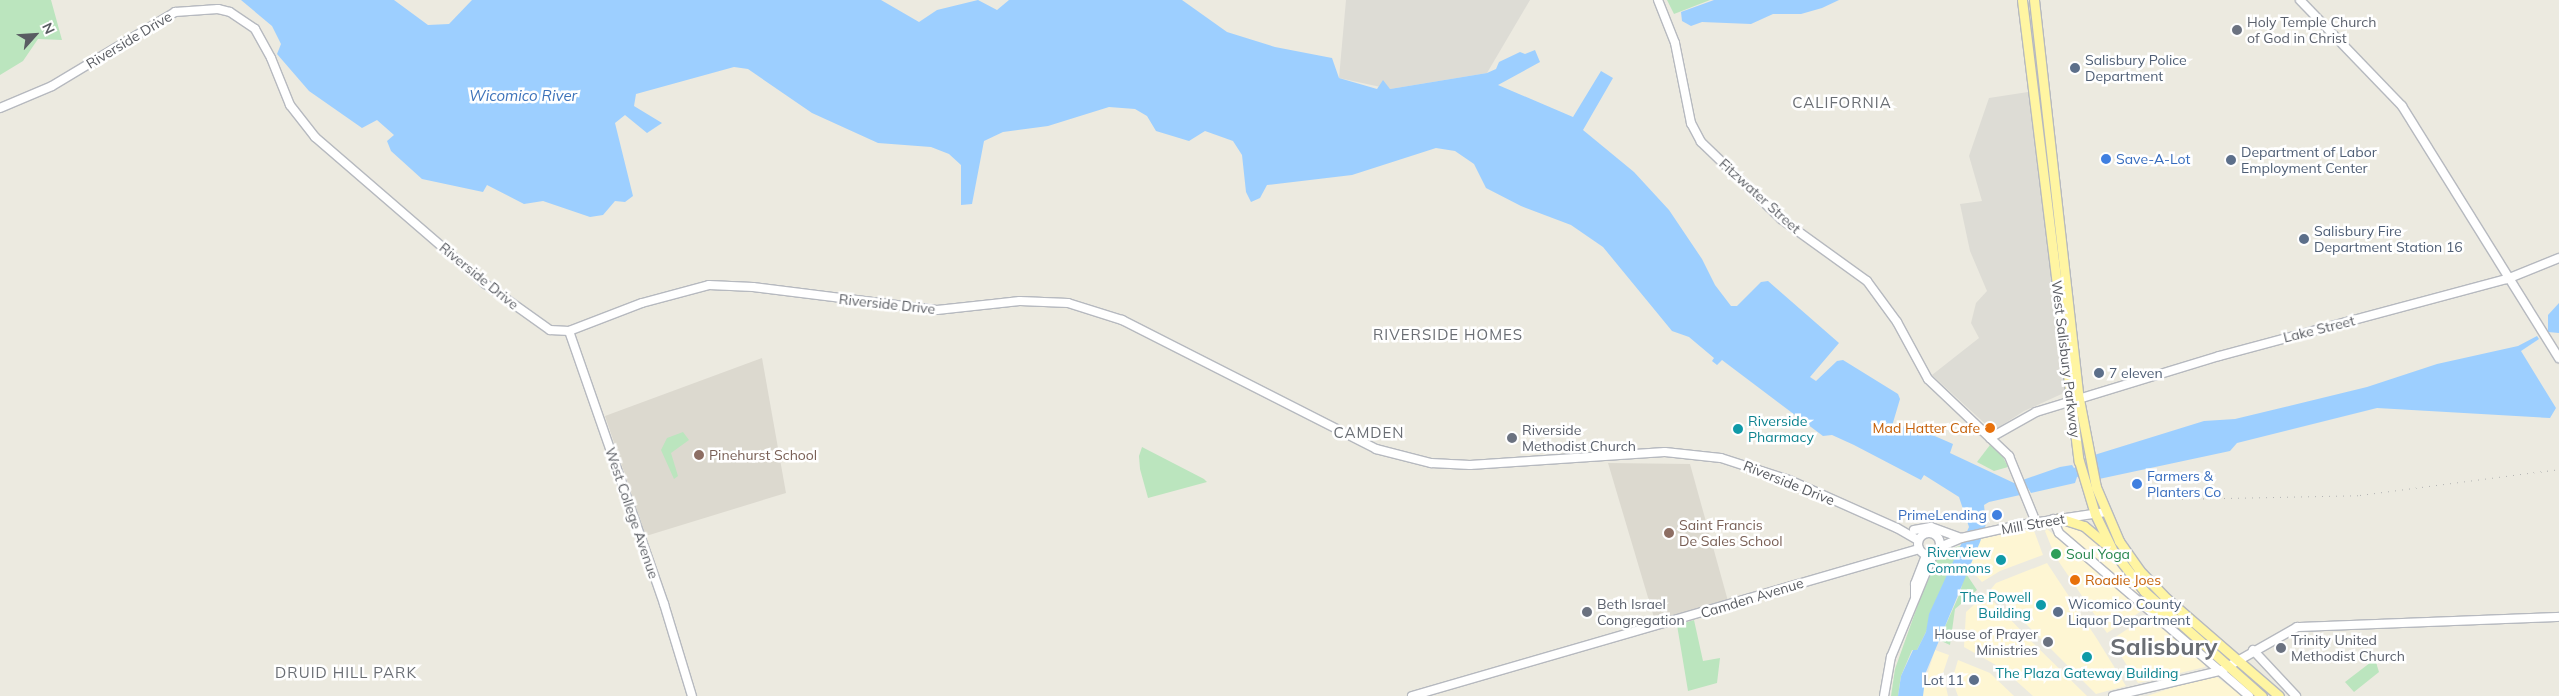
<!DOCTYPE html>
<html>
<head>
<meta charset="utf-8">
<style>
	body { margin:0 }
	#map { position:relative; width:2559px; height:696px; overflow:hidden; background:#eceae0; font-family:Mulish,sans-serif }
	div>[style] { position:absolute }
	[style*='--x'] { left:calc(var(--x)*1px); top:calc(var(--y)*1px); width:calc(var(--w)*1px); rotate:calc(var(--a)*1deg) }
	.commercial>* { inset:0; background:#fef6d3 }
	.industrial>* { inset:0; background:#dddcd5 }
	.education>* { inset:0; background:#dcd9cf }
	.green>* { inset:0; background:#bbe5be }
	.water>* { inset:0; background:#9dcfff }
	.roads { filter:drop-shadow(1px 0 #b6b9bf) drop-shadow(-1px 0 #b6b9bf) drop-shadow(0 1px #b6b9bf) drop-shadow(0 -1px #b6b9bf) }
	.secondary>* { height:8px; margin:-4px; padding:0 4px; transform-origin:4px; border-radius:4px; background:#fff }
	.secondary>.ring { margin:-4px; padding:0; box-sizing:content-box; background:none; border:8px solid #fff; border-radius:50% }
	.primary>* { height:9px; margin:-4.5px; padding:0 4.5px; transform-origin:4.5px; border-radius:4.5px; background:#fff5a2 }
	.rail>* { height:1px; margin-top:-0.5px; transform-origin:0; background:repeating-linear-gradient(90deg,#b2b3b3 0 1px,transparent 0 7px) }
	.dots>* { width:14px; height:14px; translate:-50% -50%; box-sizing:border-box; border:2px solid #fff; border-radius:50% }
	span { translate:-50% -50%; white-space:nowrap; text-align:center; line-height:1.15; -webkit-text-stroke:5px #fff; paint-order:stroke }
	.worship-label { font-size:14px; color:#5b616d }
	.left { translate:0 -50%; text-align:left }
	.right { translate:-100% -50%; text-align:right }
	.street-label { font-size:14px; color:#595c62 }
	.service-label { font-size:14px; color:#4e5e75 }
	.shop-label { font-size:14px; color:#366cbe }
	.culture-label { font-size:14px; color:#0d838f }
	.food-label { font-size:14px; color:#c56008 }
	.education-label { font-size:14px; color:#785e54 }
	.leisure-label { font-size:14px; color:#27864d }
	.water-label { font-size:15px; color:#3d73ba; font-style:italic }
	.neighbourhood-label { font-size:15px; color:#6a6e74; letter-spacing:1px }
	.town-label { font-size:24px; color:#6a6e74; font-weight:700 }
	.north { position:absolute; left:10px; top:10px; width:50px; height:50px; -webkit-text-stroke:4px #fff; paint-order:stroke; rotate:64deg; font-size:14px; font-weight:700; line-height:20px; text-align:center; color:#595c62 }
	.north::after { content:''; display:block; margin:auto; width:18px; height:22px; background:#595c62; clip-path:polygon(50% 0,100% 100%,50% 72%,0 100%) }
</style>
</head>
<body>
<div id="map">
	<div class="commercial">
		<i style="clip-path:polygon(2073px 523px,2102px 543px,2150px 605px,2144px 603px,2062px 532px,2064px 524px)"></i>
		<i style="clip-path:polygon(2033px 528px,2043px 555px,2000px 571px,1982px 582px,1968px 567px,1981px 539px)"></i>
		<i style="clip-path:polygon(2047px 529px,2140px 608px,2140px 612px,2107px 633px,2055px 556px,2045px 531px)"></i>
		<i style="clip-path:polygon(2047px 563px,2097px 639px,2126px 686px,2096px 694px,1991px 589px,1996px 583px)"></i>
		<i style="clip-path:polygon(1986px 594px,2032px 642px,2087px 696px,2033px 696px,2003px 669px,1964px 647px,1966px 612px)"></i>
		<i style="clip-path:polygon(2147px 616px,2205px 664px,2205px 667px,2138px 683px,2111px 640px)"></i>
		<i style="clip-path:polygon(1935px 650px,1949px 655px,1943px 673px,1948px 696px,1923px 696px,1922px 691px)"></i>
		<i style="clip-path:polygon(1958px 660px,1990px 673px,2014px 696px,1958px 696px,1952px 680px)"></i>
		<i style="clip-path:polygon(2217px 677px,2242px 696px,2147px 696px,2180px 685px)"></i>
	</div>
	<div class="industrial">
		<i style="clip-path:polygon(1346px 0,1530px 0,1487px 73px,1390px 89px,1339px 78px)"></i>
		<i style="clip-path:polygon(2028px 92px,2066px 392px,2024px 411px,1993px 431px,1932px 375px,1979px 338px,1971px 323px,1976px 303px,1987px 291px,1970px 251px,1960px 204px,1982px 201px,1969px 156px,1989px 98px)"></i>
	</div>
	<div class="education">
		<i style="clip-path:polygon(762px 358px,786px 493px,646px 536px,605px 416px)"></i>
		<i style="clip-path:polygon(1608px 463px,1690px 464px,1728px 601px,1655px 621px)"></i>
	</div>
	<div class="green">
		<i style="clip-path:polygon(0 0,51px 0,62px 40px,38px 39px,23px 61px,0 75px)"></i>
		<i style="clip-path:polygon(1667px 0,1710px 0,1674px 14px)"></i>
		<i style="clip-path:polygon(683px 432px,689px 440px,671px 453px,678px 476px,674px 479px,661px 450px,667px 438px)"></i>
		<i style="clip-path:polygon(1990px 445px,2002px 455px,2008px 467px,1994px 471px,1977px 462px)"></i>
		<i style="clip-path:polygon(1142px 447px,1204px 479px,1207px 482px,1148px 498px,1140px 469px,1139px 456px)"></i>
		<i style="clip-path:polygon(1960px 546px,1926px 632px,1917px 650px,1912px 650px,1901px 676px,1898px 696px,1891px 696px,1895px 669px,1932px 565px,1936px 557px,1946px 550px)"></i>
		<i style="clip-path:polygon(1965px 572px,1977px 590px,1955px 609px,1950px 645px,1939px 640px,1960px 593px)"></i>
		<i style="clip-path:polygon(1694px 620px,1703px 661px,1720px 658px,1717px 683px,1688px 691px,1677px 625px)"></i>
		<i style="clip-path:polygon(2375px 659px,2379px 672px,2354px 692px,2345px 682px)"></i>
	</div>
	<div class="water">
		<i style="clip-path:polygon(241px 0,394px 0,428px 25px,449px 24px,472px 0,881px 0,919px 22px,937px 10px,978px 0,997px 10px,1009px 0,1182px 0,1227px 32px,1275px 47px,1332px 58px,1339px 78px,1377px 89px,1383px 80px,1390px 89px,1487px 73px,1496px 69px,1499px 62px,1520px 52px,1525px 54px,1535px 50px,1540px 62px,1498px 85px,1573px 117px,1601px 71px,1613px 78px,1583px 130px,1634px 172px,1669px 210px,1702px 259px,1715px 285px,1731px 306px,1737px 306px,1761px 282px,1768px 281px,1839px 343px,1810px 377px,1816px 381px,1837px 361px,1843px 360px,1898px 394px,1900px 399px,1892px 426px,1902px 430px,1905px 423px,1953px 444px,1950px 453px,2014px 483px,2060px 467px,2072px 465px,2074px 468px,2093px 462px,2091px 456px,2204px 421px,2235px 419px,2367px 387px,2437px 364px,2518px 346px,2537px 336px,2539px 339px,2521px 351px,2556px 408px,2550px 418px,2377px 408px,2237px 443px,2230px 451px,2099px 479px,2095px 473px,2077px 477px,2075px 483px,2031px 493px,2028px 488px,2019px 492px,2020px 495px,1989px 502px,1984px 505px,1986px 524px,1980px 542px,1926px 672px,1923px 696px,1898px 696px,1901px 676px,1913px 650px,1917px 650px,1926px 632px,1929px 614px,1969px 527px,1959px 497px,1924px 475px,1921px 480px,1854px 445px,1832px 435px,1823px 436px,1722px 360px,1717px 365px,1712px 361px,1714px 358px,1689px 337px,1672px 331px,1603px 247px,1571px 225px,1521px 206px,1486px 188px,1474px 164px,1455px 151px,1436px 148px,1352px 175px,1267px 185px,1260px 198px,1251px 202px,1246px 192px,1242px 155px,1233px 141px,1205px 131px,1189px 141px,1156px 131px,1147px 116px,1135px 109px,1109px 107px,1048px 126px,1003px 132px,984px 141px,972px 204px,961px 205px,961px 165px,949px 154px,931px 147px,878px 143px,812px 113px,748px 69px,734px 67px,636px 94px,634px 106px,662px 123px,647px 133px,625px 115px,615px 123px,633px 196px,625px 202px,615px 201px,603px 215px,590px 217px,543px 201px,524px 204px,487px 185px,483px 192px,422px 179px,391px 151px,387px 141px,394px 135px,377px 120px,362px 128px,309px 91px,277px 54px,281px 44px,272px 26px)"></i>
		<i style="clip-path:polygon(1714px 0,1839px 0,1822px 8px,1801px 14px,1773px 14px,1751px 24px,1702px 22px,1691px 26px,1682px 21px,1681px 12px)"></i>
		<i style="clip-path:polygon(2559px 303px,2559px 333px,2548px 332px,2548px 315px)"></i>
	</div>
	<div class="roads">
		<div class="secondary">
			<i style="--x:1658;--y:0;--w:46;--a:68.4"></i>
			<i style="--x:1675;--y:43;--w:82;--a:78.7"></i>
			<i style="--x:1691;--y:123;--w:21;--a:62"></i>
			<i style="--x:1701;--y:142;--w:111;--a:43.9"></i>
			<i style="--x:1781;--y:219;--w:106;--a:35.8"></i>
			<i style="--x:1867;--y:281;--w:51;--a:53.8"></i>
			<i style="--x:1897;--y:322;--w:65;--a:61.5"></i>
			<i style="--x:1928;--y:379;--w:112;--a:43.5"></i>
			<i style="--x:2009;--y:456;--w:71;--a:67.8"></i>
			<i style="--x:2300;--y:0;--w:147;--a:46.1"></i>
			<i style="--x:2402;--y:106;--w:297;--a:58.1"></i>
			<i style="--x:0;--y:108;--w:56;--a:-22.9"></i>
			<i style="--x:52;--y:86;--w:144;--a:-31"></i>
			<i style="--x:175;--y:12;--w:43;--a:-4"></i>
			<i style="--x:218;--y:9;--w:12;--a:14"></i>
			<i style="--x:230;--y:12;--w:30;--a:34"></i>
			<i style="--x:255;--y:29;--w:33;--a:61"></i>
			<i style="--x:271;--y:58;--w:51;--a:68"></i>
			<i style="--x:290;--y:105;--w:41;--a:52"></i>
			<i style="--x:315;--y:137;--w:223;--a:40.8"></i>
			<i style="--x:484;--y:283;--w:81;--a:35.5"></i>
			<i style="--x:550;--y:330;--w:19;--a:3"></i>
			<i style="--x:569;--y:331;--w:78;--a:-21"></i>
			<i style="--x:642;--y:303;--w:69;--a:-15"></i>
			<i style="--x:709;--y:285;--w:44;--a:2.6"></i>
			<i style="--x:753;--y:287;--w:185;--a:7.1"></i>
			<i style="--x:937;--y:310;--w:83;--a:-6.2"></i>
			<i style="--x:1020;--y:301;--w:48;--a:2.4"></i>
			<i style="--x:1068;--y:303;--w:57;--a:17.5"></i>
			<i style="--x:1122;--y:320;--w:285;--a:26.9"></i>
			<i style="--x:1376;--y:449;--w:57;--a:14.3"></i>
			<i style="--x:1431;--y:463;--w:39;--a:3"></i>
			<i style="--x:1470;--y:465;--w:195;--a:-3.8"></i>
			<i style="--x:1665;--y:452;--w:56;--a:6.1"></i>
			<i style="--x:1721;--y:458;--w:71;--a:17.9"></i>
			<i style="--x:1789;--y:480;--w:118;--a:24"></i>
			<i style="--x:1897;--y:528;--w:24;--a:30"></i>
			<i style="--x:569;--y:331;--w:289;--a:70.8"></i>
			<i style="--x:664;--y:604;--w:96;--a:73.1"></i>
			<i style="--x:1990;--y:438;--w:53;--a:-29.5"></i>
			<i style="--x:2036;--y:412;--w:191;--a:-17"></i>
			<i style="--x:2219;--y:356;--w:298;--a:-15"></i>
			<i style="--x:2507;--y:279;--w:56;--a:-22"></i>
			<i style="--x:2053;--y:519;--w:15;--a:67"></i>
			<i style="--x:2059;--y:533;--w:250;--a:40.6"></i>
			<i style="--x:1914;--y:530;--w:17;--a:-10"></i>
			<i style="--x:1931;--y:527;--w:32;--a:20"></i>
			<i class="ring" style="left:1918px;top:533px;width:14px;height:14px"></i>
			<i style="--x:1940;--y:547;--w:23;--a:-23"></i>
			<i style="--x:1961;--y:538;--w:59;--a:-12.6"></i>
			<i style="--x:2019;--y:525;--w:88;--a:-8.5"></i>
			<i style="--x:1915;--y:596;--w:12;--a:-90"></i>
			<i style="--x:1915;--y:584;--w:31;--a:-69"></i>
			<i style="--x:2253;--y:650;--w:63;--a:46.9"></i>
			<i style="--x:1412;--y:696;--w:528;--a:-16.17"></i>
			<i style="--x:1884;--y:696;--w:40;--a:-80"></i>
			<i style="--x:1891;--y:657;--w:110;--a:-67.6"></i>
			<i style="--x:2113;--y:696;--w:110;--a:-13.2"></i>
			<i style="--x:2220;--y:671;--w:89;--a:-29.7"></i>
			<i style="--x:2297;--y:627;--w:262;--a:-2.2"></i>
		</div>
		<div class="primary">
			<i style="--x:2022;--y:0;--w:465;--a:83"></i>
			<i style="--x:2079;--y:461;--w:55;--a:73.2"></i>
			<i style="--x:2095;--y:514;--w:41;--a:64.1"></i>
			<i style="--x:2113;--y:551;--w:51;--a:52.2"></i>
			<i style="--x:2144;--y:591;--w:158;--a:41.7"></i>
			<i style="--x:2034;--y:0;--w:402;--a:83.6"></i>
			<i style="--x:2079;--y:399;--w:90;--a:79.1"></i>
			<i style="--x:2096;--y:487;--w:59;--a:66.9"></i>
			<i style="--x:2119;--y:541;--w:35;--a:55"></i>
			<i style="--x:2139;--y:570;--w:40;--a:46"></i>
			<i style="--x:2167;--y:599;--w:148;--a:40.9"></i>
			<i style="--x:2059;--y:518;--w:26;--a:18"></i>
			<i style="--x:2084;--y:526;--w:26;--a:40"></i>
			<i style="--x:2144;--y:606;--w:20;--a:15"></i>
		</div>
	</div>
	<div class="rail">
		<i style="--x:2175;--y:499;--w:185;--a:-1.2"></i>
		<i style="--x:2360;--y:495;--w:201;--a:-7.4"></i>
	</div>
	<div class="dots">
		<i style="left:2237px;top:30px;background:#6b7280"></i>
		<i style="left:2075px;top:68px;background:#5c6f8a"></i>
		<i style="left:2106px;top:159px;background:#3f7fe0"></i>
		<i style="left:2231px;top:160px;background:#5c6f8a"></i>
		<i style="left:2304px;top:239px;background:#5c6f8a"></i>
		<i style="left:2099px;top:373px;background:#5c6f8a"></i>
		<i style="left:1990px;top:428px;background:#e8710a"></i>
		<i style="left:1738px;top:429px;background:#0f9aa8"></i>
		<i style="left:1512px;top:438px;background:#6b7280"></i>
		<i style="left:699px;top:455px;background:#8d6e63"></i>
		<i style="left:2137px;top:484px;background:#3f7fe0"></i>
		<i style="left:1997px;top:515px;background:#3f7fe0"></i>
		<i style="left:1669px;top:533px;background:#8d6e63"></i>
		<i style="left:2056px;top:554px;background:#2e9e5b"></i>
		<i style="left:2001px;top:560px;background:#0f9aa8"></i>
		<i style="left:2075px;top:580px;background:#e8710a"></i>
		<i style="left:2041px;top:605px;background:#0f9aa8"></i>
		<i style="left:1587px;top:612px;background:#6b7280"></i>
		<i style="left:2058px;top:612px;background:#5c6f8a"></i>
		<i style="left:2048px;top:642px;background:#6b7280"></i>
		<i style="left:2281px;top:648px;background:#6b7280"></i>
		<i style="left:2087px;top:657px;background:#0f9aa8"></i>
		<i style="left:1974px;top:680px;background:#5c6f8a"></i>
	</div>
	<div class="worship-label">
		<span class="left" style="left:2247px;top:30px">Holy Temple Church<br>of God in Christ</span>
		<span class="left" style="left:1522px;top:438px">Riverside<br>Methodist Church</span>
		<span class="left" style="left:1597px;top:612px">Beth Israel<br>Congregation</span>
		<span class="right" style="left:2038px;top:642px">House of Prayer<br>Ministries</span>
		<span class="left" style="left:2291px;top:648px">Trinity United<br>Methodist Church</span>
	</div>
	<div class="street-label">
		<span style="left:129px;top:40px;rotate:-31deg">Riverside Drive</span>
		<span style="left:1760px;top:196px;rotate:42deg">Fitzwater Street</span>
		<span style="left:479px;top:276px;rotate:39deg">Riverside Drive</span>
		<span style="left:887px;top:304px;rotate:6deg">Riverside Drive</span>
		<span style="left:2319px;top:329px;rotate:-14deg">Lake Street</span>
		<span style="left:2066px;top:359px;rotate:83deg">West Salisbury Parkway</span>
		<span style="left:1789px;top:483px;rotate:22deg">Riverside Drive</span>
		<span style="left:632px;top:513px;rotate:71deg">West College Avenue</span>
		<span style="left:2033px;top:524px;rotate:-10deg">Mill Street</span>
		<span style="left:1752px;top:598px;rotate:-17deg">Camden Avenue</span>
	</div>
	<div class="service-label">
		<span class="left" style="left:2085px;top:68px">Salisbury Police<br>Department</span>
		<span class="left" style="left:2241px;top:160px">Department of Labor<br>Employment Center</span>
		<span class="left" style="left:2314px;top:239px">Salisbury Fire<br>Department Station 16</span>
		<span class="left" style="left:2109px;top:373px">7 eleven</span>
		<span class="left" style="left:2068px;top:612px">Wicomico County<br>Liquor Department</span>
		<span class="right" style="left:1964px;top:680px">Lot 11</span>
	</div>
	<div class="shop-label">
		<span class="left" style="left:2116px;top:159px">Save-A-Lot</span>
		<span class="left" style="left:2147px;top:484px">Farmers &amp;<br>Planters Co</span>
		<span class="right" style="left:1987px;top:515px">PrimeLending</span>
	</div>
	<div class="culture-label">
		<span class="left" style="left:1748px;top:429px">Riverside<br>Pharmacy</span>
		<span class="right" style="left:1991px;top:560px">Riverview<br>Commons</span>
		<span class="right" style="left:2031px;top:605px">The Powell<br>Building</span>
		<span style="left:2087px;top:673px">The Plaza Gateway Building</span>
	</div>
	<div class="food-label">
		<span class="right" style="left:1980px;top:428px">Mad Hatter Cafe</span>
		<span class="left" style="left:2085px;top:580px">Roadie Joes</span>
	</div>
	<div class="education-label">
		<span class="left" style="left:709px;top:455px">Pinehurst School</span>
		<span class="left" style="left:1679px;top:533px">Saint Francis<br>De Sales School</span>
	</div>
	<div class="leisure-label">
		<span class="left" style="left:2066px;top:554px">Soul Yoga</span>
	</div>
	<div class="water-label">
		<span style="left:523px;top:96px">Wicomico River</span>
	</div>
	<div class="neighbourhood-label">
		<span style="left:1842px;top:103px">CALIFORNIA</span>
		<span style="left:1448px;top:335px">RIVERSIDE HOMES</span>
		<span style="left:1369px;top:433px">CAMDEN</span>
		<span style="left:346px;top:673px">DRUID HILL PARK</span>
	</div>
	<div class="town-label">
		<span style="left:2164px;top:647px">Salisbury</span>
	</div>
	<div class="north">N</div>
</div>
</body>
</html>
